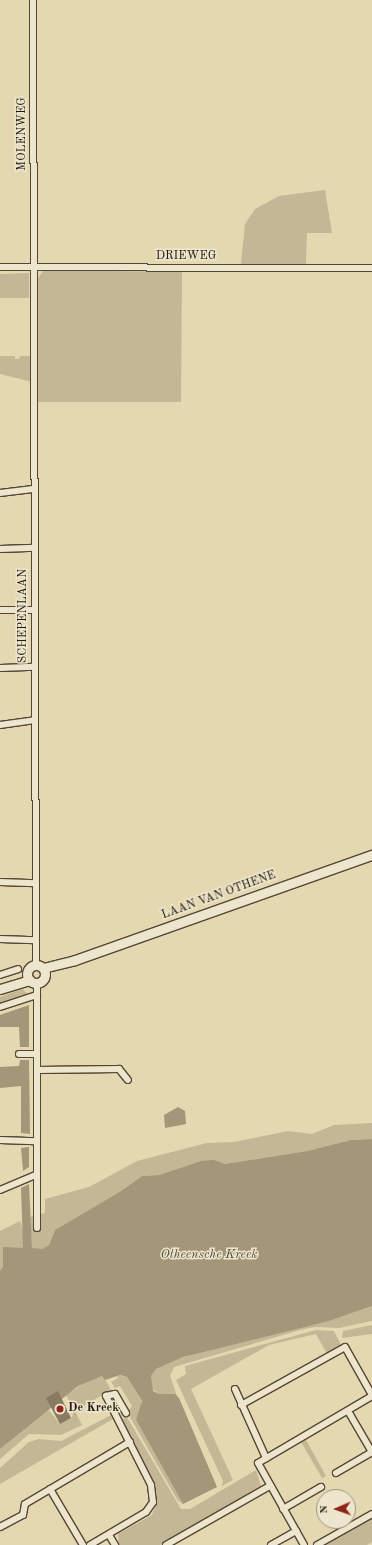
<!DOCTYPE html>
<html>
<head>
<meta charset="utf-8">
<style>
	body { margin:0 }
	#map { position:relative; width:372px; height:1545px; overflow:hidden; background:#e4d8b1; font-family:"Old Standard TT",serif }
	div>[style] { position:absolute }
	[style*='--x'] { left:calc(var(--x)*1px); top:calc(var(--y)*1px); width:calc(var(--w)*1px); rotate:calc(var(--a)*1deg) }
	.green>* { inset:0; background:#c3b795 }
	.water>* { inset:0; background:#a39679 }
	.building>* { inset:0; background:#887b62 }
	.roads { filter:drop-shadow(1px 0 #544636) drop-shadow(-1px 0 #544636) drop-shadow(0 1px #544636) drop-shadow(0 -1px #544636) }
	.street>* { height:6px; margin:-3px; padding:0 3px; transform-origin:3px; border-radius:3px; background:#ede6cc }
	.secondary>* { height:9px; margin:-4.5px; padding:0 4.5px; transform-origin:4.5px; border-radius:4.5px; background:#ede6cc }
	.secondary>.ring { margin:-4.5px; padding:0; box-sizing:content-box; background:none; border:9px solid #ede6cc; border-radius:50% }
	.dots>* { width:11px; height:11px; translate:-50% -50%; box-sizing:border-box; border:2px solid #ede6cc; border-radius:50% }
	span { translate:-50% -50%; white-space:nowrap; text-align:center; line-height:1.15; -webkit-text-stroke:3px #ede6cc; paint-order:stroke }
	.street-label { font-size:12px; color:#24160d }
	.poi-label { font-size:12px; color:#24160d; font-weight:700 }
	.left { translate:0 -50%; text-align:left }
	.water-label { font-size:13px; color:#574938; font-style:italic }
	.north { position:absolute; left:316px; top:1489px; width:40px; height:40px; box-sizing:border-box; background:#ede6cc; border:1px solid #9d9380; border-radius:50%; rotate:268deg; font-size:11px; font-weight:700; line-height:16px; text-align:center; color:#24160d }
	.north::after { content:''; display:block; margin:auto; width:14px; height:18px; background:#8f2418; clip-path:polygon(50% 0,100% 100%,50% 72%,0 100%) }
</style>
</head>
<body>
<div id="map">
	<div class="green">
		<i style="clip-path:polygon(325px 190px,332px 233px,307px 233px,306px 264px,241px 264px,245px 224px,255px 209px,279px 196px)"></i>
		<i style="clip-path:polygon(44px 270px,182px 272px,181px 402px,38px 402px,38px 278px)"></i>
		<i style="clip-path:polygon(29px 273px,29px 298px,0 298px,0 274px)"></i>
		<i style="clip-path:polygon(0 356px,15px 356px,15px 359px,19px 359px,20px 356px,31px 356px,32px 382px,0 374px)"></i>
		<i style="clip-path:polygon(22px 989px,29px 995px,0 1005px,0 997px)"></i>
		<i style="clip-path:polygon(372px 1123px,372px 1139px,351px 1140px,307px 1151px,225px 1164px,201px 1161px,159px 1175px,142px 1176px,121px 1191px,55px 1230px,49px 1245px,42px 1249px,32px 1249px,30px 1217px,45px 1213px,45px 1199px,89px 1187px,137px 1161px,207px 1143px,234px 1142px,288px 1131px,312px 1134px,334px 1125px)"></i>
		<i style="clip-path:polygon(20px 1221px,23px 1230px,23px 1248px,0 1271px,0 1231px)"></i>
		<i style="clip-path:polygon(372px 1306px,372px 1321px,339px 1328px,315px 1327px,300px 1330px,174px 1367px,170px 1376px,177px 1396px,159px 1394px,151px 1388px,151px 1376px,156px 1369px,178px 1359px,221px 1345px,329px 1321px)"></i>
		<i style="clip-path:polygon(372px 1325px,372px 1334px,342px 1338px,343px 1331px)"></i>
		<i style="clip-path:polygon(316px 1330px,334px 1331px,341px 1345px,327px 1354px,316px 1334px,269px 1345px,191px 1389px,233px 1480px,222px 1486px,223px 1481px,176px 1380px,186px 1374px,185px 1366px)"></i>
		<i style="clip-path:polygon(117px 1375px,127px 1377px,141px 1400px,142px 1407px,136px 1420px,183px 1504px,178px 1501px,127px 1412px,132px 1406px,120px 1386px,115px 1388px,111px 1382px,118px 1378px)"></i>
		<i style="clip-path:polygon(103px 1376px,111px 1390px,75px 1411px,82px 1425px,61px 1435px,29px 1434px,0 1459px,0 1449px,48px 1409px,60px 1424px,72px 1417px,74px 1410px,66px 1395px,88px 1380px)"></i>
		<i style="clip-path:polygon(113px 1414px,113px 1419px,0 1484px,0 1468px,29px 1442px,39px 1439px,61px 1441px)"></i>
		<i style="clip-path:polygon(125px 1414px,181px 1509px,190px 1509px,256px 1470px,261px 1486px,160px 1545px,119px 1545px,118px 1534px,152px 1515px,156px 1505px,154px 1487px,123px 1420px)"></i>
		<i style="clip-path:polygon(306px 1440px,326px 1476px,322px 1478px,301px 1442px)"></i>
		<i style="clip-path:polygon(372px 1517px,372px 1542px,367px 1545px,323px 1545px)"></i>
	</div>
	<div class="water">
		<i style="clip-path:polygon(29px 1005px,29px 1047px,20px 1047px,19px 1027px,0 1027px,0 1015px)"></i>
		<i style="clip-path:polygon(20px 1060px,29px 1060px,30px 1134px,21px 1133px,21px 1086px,0 1088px,0 1067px,19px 1066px)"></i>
		<i style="clip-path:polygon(178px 1107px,185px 1111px,186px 1124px,165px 1128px,164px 1115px)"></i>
		<i style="clip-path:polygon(372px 1139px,372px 1306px,329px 1321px,183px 1357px,156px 1369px,151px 1376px,153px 1391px,159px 1394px,175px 1394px,179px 1398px,217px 1487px,183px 1504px,136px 1420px,142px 1401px,127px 1377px,120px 1375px,105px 1380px,102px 1376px,78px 1386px,0 1449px,0 1271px,3px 1267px,3px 1247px,23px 1248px,21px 1188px,29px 1184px,32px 1248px,42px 1249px,49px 1245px,55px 1230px,121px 1191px,142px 1176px,159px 1175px,201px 1161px,214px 1160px,225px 1164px,307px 1151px,351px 1140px)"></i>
		<i style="clip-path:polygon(29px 1147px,29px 1167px,23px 1171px,21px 1148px)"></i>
	</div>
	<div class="building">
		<i style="clip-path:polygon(58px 1391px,71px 1418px,60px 1424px,46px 1398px)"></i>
	</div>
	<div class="roads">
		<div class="street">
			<i style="--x:33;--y:0;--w:965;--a:89.82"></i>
			<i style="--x:0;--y:267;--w:372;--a:0.2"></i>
			<i style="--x:0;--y:493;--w:35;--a:-7"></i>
			<i style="--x:0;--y:549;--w:35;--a:-2"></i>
			<i style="--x:0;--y:610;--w:35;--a:0"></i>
			<i style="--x:0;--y:668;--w:35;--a:-2"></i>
			<i style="--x:0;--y:725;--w:35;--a:-8"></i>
			<i style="--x:0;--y:882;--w:36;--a:2"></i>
			<i style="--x:0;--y:939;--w:36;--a:2"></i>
			<i style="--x:0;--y:975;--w:19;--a:-18"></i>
			<i style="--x:0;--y:1007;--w:39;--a:-18"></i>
			<i style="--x:19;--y:1054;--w:18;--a:0"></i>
			<i style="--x:37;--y:1070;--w:82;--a:-0.7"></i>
			<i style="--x:119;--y:1069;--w:14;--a:51"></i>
			<i style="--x:0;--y:1140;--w:36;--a:2"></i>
			<i style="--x:0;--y:1190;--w:38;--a:-23"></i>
			<i style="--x:37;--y:1228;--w:245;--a:-90"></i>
			<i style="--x:235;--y:1389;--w:76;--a:65.8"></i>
			<i style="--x:241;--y:1405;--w:119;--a:-29.1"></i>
			<i style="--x:345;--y:1347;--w:55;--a:60.6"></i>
			<i style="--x:348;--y:1411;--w:48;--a:59.7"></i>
			<i style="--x:336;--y:1473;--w:42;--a:-30.3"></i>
			<i style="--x:50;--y:1489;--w:65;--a:59.5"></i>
			<i style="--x:283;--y:1509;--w:44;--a:-30.1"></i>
			<i style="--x:0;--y:1527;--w:26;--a:-28"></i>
			<i style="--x:23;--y:1515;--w:11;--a:-80"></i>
			<i style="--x:25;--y:1504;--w:122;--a:-30.6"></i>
			<i style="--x:109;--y:1535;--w:12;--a:59"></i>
			<i style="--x:90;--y:1545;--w:65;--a:-30.5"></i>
			<i style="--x:146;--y:1512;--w:12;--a:-55"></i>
			<i style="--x:153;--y:1502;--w:17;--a:-97"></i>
			<i style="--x:151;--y:1485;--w:100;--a:-116.8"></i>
			<i style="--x:106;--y:1396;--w:9;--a:-13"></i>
			<i style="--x:115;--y:1394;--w:22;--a:60"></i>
			<i style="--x:166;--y:1545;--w:120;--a:-29.6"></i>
			<i style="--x:271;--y:1545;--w:29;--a:-29"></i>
			<i style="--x:304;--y:1545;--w:94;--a:-119.3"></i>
			<i style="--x:258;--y:1463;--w:132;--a:-30.4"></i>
			<i style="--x:317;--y:1545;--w:63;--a:-29.4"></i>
		</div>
		<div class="secondary">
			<i class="ring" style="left:27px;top:965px;width:9px;height:9px"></i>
			<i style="--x:43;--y:968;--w:33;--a:-14"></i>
			<i style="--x:75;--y:960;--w:315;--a:-19.5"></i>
			<i style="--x:0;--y:989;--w:31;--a:-17"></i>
		</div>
	</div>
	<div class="dots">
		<i style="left:60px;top:1409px;background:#8f2418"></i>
	</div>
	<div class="street-label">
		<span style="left:23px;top:134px;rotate:-90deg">MOLENWEG</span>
		<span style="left:186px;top:257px">DRIEWEG</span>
		<span style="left:24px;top:616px;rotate:-90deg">SCHEPENLAAN</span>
		<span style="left:219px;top:896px;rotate:-20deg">LAAN VAN OTHENE</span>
	</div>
	<div class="poi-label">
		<span class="left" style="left:68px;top:1409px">De Kreek</span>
	</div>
	<div class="water-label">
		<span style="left:209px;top:1255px">Otheensche Kreek</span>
	</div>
	<div class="north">N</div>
</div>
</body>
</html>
